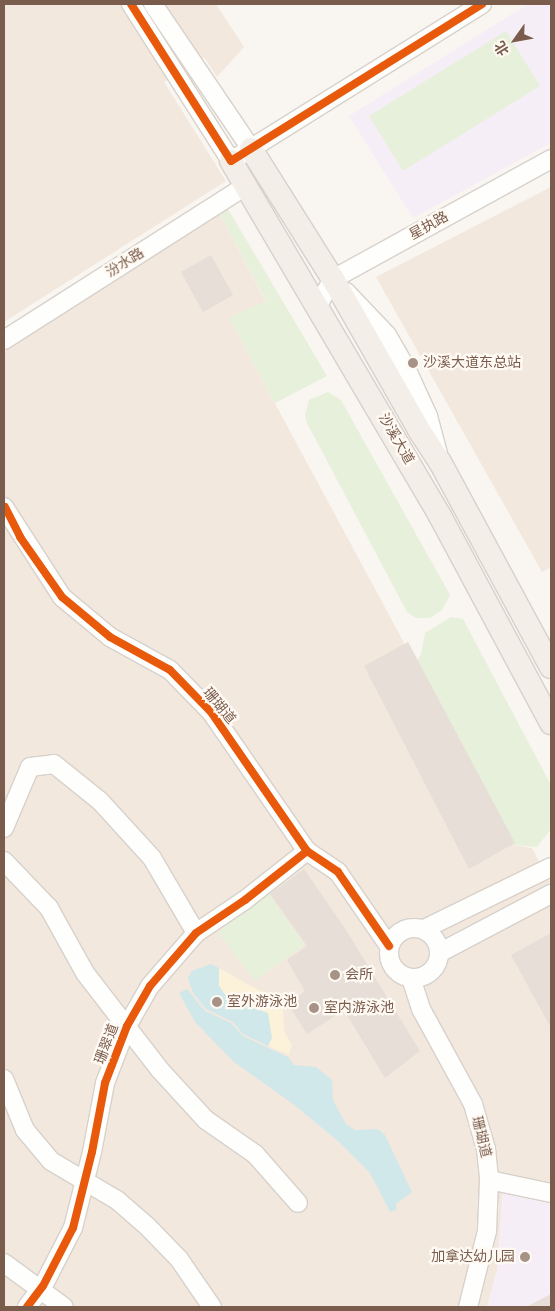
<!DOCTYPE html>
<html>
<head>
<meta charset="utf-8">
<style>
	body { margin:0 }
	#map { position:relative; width:555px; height:1311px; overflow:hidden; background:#f9f5f0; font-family:"Fira Sans Condensed","Noto Sans SC",sans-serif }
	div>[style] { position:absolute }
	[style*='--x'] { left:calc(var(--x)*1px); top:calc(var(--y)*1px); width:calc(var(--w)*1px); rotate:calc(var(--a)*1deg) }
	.residential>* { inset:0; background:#f2e8de }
	.education>* { inset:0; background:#f6eef6 }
	.green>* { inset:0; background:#e7f0db }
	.sand>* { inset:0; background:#fbf2d9 }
	.water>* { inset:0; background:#d0e8ea }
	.building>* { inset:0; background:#e6ded7 }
	.roads { filter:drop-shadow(1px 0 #d7d1cb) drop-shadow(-1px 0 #d7d1cb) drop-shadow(0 1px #d7d1cb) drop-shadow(0 -1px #d7d1cb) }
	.minor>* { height:18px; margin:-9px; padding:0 9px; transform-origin:9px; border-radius:9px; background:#fefefd }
	.minor>.ring { margin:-9px; padding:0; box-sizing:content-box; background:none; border:18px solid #fefefd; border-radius:50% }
	.major>* { height:22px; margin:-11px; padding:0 11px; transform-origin:11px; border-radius:11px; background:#f3eee8 }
	.cycleway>* { height:8px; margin:-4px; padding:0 4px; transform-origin:4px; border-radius:4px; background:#e8590c }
	.dots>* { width:14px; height:14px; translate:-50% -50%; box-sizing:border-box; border:2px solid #fffaf3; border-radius:50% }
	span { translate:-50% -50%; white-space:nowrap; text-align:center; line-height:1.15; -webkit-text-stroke:4.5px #fffaf3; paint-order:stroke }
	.street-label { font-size:14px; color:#7a5c4d }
	.poi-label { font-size:14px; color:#7a5c4d }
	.left { translate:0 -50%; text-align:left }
	.right { translate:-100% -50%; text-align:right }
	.frame { position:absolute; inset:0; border:5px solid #7a5c4d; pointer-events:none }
	.north { position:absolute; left:490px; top:15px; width:50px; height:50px; -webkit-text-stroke:4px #fffaf3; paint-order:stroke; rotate:238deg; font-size:14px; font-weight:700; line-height:20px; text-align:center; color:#7a5c4d }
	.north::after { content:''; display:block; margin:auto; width:18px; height:22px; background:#7a5c4d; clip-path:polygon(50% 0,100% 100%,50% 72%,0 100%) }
</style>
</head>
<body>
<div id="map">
	<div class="residential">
		<i style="clip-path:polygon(4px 4px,216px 4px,244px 47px,217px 77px,204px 57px,164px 82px,226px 181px,4px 322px)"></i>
		<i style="clip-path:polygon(551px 187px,551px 567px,542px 572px,376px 277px)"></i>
		<i style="clip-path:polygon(220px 214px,266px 302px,229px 318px,513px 845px,532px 848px,551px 884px,551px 1191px,503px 1188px,497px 1270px,487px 1307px,4px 1307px,4px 356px,7px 348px)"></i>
	</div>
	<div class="education">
		<i style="clip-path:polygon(528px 4px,551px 4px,551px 143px,413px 218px,349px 116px)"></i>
		<i style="clip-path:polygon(503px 1193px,551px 1204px,551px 1307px,487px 1307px,497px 1270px)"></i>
	</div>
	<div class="green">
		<i style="clip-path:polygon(506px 31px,540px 86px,403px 171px,369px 116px)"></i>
		<i style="clip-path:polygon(228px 209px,327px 376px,275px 403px,229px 318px,266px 301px,220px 214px)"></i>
		<i style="clip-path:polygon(328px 392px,341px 400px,450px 595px,442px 610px,430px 618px,416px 618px,407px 612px,307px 423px,305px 415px,309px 400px)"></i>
		<i style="clip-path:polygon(451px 617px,463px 619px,551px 785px,551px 829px,537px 847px,513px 845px,415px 664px,421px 654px,425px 633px)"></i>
		<i style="clip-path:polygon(268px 893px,305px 945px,255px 981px,218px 932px)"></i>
	</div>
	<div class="sand">
		<i style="clip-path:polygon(219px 968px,278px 1001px,283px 1008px,284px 1031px,292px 1045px,289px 1055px,268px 1046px,271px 1031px,261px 1010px,252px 1010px,228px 999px,219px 986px)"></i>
	</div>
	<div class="water">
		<i style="clip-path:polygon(211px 964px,219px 968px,219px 986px,228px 999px,268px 1013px,272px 1038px,268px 1046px,243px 1034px,233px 1022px,206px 1009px,193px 993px,188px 978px,192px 971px)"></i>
		<i style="clip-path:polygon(187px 989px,205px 1011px,231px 1023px,243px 1036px,288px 1057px,294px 1065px,316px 1067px,332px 1080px,333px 1100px,346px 1124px,355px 1130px,378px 1129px,385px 1135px,412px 1192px,396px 1204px,397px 1210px,390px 1212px,370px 1173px,339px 1142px,293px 1104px,234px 1062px,195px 1022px,179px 993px)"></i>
	</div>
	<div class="building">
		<i style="clip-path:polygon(211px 255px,233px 295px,203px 312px,181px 272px)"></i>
		<i style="clip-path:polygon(408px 642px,515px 843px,469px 869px,364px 666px)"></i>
		<i style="clip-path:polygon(304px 869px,346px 930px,420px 1051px,385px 1078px,344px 1010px,307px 1034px,288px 1004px,305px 991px,287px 960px,307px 946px,270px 894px)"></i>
		<i style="clip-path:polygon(551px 933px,551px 1028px,511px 955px)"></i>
		<i style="clip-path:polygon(551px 1294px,551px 1307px,526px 1307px)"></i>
	</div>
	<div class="roads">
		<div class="minor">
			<i style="--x:131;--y:4;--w:186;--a:57.5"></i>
			<i style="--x:231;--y:161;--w:296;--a:-32"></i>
			<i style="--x:153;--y:4;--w:175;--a:55.9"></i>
			<i style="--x:346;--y:292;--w:59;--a:46.4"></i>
			<i style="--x:387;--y:335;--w:38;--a:60"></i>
			<i style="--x:406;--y:368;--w:53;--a:65.4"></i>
			<i style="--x:428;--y:416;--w:38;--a:75"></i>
			<i style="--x:318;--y:305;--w:30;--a:-60"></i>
			<i style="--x:333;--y:279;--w:249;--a:-28.8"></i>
			<i style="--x:4;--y:340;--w:287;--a:-32.5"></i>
			<i style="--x:4;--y:507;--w:107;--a:57.2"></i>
			<i style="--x:62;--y:597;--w:62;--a:39.8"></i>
			<i style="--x:110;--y:637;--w:68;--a:28.8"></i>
			<i style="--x:170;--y:670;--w:59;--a:45.7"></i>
			<i style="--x:211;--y:712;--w:169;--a:55.4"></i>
			<i style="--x:307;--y:851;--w:37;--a:34"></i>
			<i style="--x:338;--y:872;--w:90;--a:55.4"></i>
			<i style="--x:4;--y:828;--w:66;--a:-66.9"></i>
			<i style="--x:30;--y:767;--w:24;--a:-7"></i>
			<i style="--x:54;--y:764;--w:59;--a:38.8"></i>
			<i style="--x:100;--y:801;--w:77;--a:47.6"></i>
			<i style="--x:152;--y:858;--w:87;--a:59.6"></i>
			<i style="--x:4;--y:861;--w:65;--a:46.2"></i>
			<i style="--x:49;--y:908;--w:74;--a:61"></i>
			<i style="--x:85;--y:973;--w:123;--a:52.3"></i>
			<i style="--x:160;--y:1070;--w:68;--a:47.4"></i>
			<i style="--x:206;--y:1120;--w:60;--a:34.8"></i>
			<i style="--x:255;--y:1154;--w:65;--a:48.7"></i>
			<i class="ring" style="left:389px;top:928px;width:32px;height:32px"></i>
			<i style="--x:424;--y:929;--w:141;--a:-26"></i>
			<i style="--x:439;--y:953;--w:127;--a:-27.8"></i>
			<i style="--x:411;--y:978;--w:33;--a:72"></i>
			<i style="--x:421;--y:1009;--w:108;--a:61.3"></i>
			<i style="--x:473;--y:1104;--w:47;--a:73.9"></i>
			<i style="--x:486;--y:1149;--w:31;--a:84"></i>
			<i style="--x:489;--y:1180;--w:51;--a:92.2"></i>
			<i style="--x:487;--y:1231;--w:78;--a:104"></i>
			<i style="--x:4;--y:1079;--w:55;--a:67.6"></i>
			<i style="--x:25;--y:1130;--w:40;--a:50"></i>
			<i style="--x:51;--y:1161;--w:77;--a:30.6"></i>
			<i style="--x:117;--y:1200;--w:40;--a:41"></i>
			<i style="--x:147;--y:1226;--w:46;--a:45.9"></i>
			<i style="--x:179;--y:1259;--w:58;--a:55.5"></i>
			<i style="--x:489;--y:1180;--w:63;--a:11.8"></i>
			<i style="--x:4;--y:1263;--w:74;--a:36.3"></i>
			<i style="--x:27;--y:1307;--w:26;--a:-53"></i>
			<i style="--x:43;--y:1286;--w:65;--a:-62.7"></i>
			<i style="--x:73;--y:1228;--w:78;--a:-76"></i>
			<i style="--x:92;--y:1152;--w:70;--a:-79.3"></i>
			<i style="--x:105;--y:1083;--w:61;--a:-68.9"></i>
			<i style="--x:127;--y:1026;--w:46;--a:-60.1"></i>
			<i style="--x:150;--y:986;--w:70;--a:-49"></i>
			<i style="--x:196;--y:933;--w:59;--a:-34"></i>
			<i style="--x:245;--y:900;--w:79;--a:-38.3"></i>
		</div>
		<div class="major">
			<i style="--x:251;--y:149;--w:154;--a:57.8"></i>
			<i style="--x:333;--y:279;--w:174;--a:60.3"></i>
			<i style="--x:419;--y:430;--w:38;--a:57"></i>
			<i style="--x:440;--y:462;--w:233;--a:61.6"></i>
			<i style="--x:231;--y:161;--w:412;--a:59.5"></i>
			<i style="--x:440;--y:516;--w:235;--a:61.8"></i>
		</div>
	</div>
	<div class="cycleway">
		<i style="--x:131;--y:4;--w:186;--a:57.5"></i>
		<i style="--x:231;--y:161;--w:296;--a:-32"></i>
		<i style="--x:5;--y:507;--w:34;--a:63"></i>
		<i style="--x:20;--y:537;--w:73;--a:55"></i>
		<i style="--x:62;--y:597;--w:62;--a:39.8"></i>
		<i style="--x:110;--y:637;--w:68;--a:28.8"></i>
		<i style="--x:170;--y:670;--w:59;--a:45.7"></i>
		<i style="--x:211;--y:712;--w:169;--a:55.4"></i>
		<i style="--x:307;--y:851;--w:37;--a:34"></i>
		<i style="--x:338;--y:872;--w:90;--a:55.4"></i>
		<i style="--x:27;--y:1307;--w:26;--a:-53"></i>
		<i style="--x:43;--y:1286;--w:65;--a:-62.7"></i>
		<i style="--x:73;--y:1228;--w:78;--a:-76"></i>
		<i style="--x:92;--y:1152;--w:70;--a:-79.3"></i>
		<i style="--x:105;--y:1083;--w:61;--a:-68.9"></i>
		<i style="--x:127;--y:1026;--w:46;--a:-60.1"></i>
		<i style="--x:150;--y:986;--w:70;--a:-49"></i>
		<i style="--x:196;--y:933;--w:59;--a:-34"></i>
		<i style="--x:245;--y:900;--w:79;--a:-38.3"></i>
	</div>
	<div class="dots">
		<i style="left:413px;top:363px;background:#a69286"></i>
		<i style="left:335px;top:975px;background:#a69286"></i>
		<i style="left:217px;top:1002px;background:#a69286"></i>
		<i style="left:314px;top:1008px;background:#a69286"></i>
		<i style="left:525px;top:1257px;background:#a69286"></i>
	</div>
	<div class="street-label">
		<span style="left:429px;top:226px;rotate:-29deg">星执路</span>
		<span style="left:125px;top:263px;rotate:-32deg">汾水路</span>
		<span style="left:396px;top:439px;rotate:60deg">沙溪大道</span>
		<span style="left:219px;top:706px;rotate:50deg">珊瑚道</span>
		<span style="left:107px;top:1044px;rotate:-69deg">珊翠道</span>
		<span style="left:481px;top:1137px;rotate:76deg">珊瑚道</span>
	</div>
	<div class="poi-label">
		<span class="left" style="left:423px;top:363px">沙溪大道东总站</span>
		<span class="left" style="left:345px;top:975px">会所</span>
		<span class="left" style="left:227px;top:1002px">室外游泳池</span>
		<span class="left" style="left:324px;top:1008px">室内游泳池</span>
		<span class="right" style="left:515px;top:1257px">加拿达幼儿园</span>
	</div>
	<div class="frame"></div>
	<div class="north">北</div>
</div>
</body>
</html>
